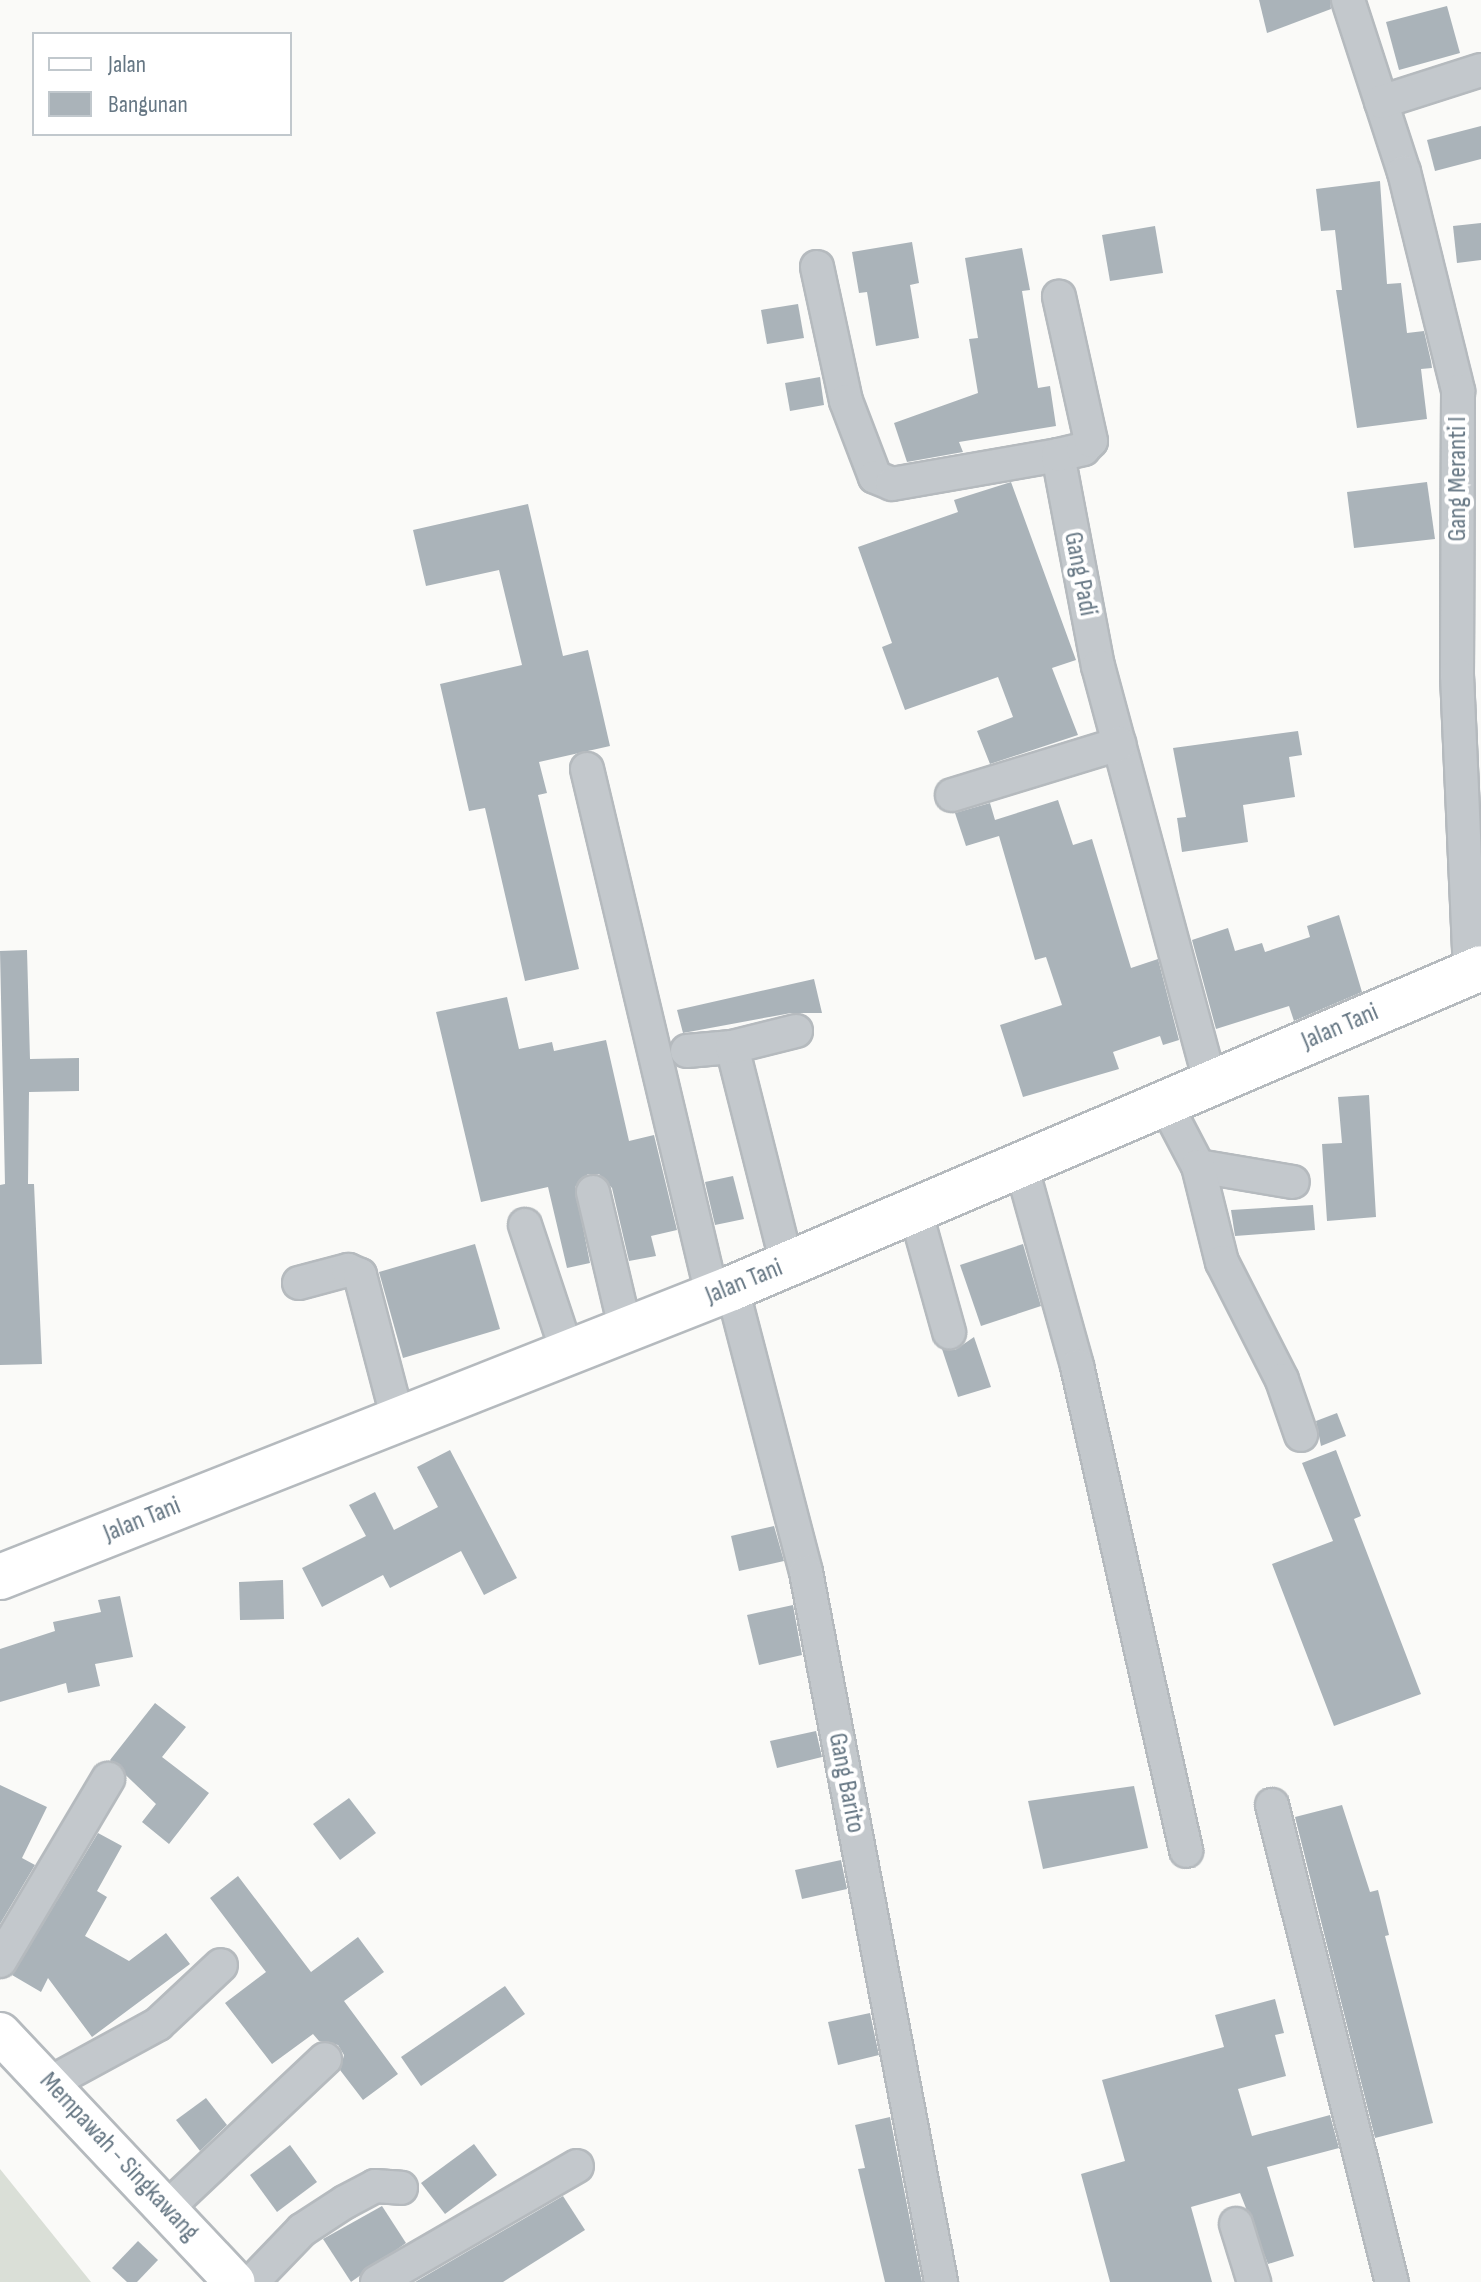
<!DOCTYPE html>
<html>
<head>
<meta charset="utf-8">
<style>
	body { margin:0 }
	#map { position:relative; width:1481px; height:2282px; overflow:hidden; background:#fafaf8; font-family:"Sofia Sans Condensed",sans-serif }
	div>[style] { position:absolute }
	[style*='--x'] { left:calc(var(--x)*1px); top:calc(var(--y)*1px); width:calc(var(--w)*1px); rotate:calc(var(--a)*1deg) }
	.green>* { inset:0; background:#dadfd7 }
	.building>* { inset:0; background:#aab3b9 }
	.roads { filter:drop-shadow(2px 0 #b5babe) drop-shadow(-2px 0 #b5babe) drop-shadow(0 2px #b5babe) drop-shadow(0 -2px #b5babe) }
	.minor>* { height:32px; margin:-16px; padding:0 16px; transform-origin:16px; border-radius:16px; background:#c3c8cc }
	.major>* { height:40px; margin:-20px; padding:0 20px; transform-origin:20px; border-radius:20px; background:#fff }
	.highway>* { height:44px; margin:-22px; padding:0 22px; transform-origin:22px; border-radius:22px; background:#fff }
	span { translate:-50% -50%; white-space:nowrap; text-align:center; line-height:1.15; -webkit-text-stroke:8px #fff; paint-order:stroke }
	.street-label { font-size:26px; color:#657683 }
	.legend { position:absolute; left:32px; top:32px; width:260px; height:104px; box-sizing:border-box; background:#fff; border:2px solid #c1c8cd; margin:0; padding:10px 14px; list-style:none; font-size:24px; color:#657683 }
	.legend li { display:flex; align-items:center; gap:16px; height:40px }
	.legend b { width:40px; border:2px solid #c1c8cd }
</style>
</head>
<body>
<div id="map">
	<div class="green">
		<i style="clip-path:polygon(0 2169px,91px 2282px,0 2282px)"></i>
	</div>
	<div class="building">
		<i style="clip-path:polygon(1259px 0,1330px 0,1331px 9px,1267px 33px)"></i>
		<i style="clip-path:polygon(1447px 6px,1460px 53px,1399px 70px,1386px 22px)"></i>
		<i style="clip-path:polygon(1481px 126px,1481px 159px,1435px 171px,1427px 140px)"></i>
		<i style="clip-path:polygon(1380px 181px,1387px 284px,1401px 283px,1407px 333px,1424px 331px,1431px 361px,1432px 368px,1421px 369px,1427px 419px,1357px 428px,1336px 290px,1342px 290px,1335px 230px,1321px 231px,1316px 189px)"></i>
		<i style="clip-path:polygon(1481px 223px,1481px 260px,1457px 263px,1453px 226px)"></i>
		<i style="clip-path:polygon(1155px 226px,1163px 273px,1110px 281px,1102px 235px)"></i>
		<i style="clip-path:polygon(912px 242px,919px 283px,910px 285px,919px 338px,876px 346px,867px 292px,859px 293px,852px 252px)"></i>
		<i style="clip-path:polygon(1022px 248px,1030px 290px,1022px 291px,1038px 388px,1050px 386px,1056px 426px,959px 442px,963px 452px,907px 462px,894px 423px,978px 393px,969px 339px,978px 338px,965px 258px)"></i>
		<i style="clip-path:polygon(798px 304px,804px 338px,767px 344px,761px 310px)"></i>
		<i style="clip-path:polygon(820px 377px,824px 405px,790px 411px,785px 383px)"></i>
		<i style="clip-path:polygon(1011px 482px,1076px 660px,1052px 668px,1078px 735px,990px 764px,977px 731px,1013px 717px,998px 677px,905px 710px,882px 647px,892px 643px,858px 547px,958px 512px,954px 500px)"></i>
		<i style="clip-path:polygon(1427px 482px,1435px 539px,1354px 548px,1347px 492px)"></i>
		<i style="clip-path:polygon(528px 504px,563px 656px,588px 650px,610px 746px,539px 762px,547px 793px,538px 795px,579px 969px,525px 981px,485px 808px,469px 811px,440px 684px,522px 665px,499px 570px,426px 586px,413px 530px)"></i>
		<i style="clip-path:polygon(1298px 731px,1302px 755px,1289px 757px,1295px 797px,1243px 805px,1248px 842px,1182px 852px,1177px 818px,1186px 817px,1173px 748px)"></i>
		<i style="clip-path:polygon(1058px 800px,1073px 845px,1092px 839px,1131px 968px,1158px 959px,1179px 1040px,1163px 1045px,1160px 1036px,1113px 1052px,1119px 1069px,1023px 1097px,1000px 1025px,1062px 1005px,1046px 957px,1035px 960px,999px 836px,966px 846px,955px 813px,990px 803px,995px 820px)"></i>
		<i style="clip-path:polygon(1339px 915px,1362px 992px,1294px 1021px,1289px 1006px,1216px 1029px,1192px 940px,1228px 928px,1235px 951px,1262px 943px,1265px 952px,1310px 937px,1307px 926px)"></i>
		<i style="clip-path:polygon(27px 950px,30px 1059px,79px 1058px,79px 1091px,29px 1092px,28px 1184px,34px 1184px,42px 1364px,0 1365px,0 1185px,5px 1184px,0 951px)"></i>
		<i style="clip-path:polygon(814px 979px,822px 1013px,791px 1013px,683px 1033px,677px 1010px)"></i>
		<i style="clip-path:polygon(507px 997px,519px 1049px,552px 1042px,554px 1051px,606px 1040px,629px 1141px,654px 1135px,677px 1230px,651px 1236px,656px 1256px,629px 1261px,612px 1188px,599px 1174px,588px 1174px,575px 1187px,590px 1263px,567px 1268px,548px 1187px,481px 1202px,436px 1012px)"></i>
		<i style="clip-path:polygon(1369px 1095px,1376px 1217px,1327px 1221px,1322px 1144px,1342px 1143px,1338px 1097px)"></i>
		<i style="clip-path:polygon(733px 1176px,744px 1219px,715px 1225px,705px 1182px)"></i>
		<i style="clip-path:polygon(1313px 1205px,1315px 1230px,1235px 1236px,1231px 1210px)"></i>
		<i style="clip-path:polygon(475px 1244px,500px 1329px,403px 1358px,379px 1272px)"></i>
		<i style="clip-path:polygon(1023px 1244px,1041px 1306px,981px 1326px,960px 1265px)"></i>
		<i style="clip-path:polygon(974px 1337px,991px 1387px,958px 1397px,942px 1349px,955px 1350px)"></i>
		<i style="clip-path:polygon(1337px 1413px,1346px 1436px,1321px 1446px,1316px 1421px)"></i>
		<i style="clip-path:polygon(450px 1450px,517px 1578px,484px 1595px,461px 1551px,390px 1588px,383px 1575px,322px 1607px,302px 1568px,366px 1536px,349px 1505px,375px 1492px,394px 1530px,438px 1507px,417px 1467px)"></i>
		<i style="clip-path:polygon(1336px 1450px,1361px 1516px,1354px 1519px,1421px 1694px,1334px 1726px,1272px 1564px,1333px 1541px,1302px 1463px)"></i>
		<i style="clip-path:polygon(774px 1526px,784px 1561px,739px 1571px,731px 1536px)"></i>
		<i style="clip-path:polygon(283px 1580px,284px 1619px,240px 1620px,239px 1582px)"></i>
		<i style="clip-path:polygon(120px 1596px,133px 1657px,95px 1664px,100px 1686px,68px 1693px,66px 1683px,0 1702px,0 1649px,55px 1631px,53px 1622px,101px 1612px,98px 1600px)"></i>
		<i style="clip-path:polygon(793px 1605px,802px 1655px,759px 1665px,747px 1615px)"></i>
		<i style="clip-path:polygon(155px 1703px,186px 1727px,162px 1757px,209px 1793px,169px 1844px,142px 1822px,156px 1804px,110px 1760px)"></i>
		<i style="clip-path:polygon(816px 1731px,822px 1757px,777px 1768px,770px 1741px)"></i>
		<i style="clip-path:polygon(0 1785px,47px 1807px,22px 1858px,35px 1865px,0 1924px)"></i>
		<i style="clip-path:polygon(1134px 1786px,1148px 1848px,1043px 1869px,1028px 1801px)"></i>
		<i style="clip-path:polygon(349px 1798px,376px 1833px,340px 1860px,313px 1824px)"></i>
		<i style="clip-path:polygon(1342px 1805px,1370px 1892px,1378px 1890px,1389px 1935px,1385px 1936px,1433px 2123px,1375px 2138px,1295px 1817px)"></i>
		<i style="clip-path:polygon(98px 1833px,122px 1846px,97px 1891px,107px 1897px,85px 1936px,129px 1961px,166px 1933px,190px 1964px,92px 2037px,48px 1978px,41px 1992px,12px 1975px)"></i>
		<i style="clip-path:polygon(841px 1860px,847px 1889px,802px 1899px,795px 1870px)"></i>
		<i style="clip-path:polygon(238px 1876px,311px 1972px,358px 1937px,384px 1972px,344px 2001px,398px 2074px,363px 2100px,340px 2070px,344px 2055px,338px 2045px,319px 2041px,313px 2034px,272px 2064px,225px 2003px,266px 1972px,210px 1898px)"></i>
		<i style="clip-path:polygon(505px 1986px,525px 2014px,421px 2086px,401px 2057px)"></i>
		<i style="clip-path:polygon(1275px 1999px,1284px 2033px,1275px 2035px,1286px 2076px,1238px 2089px,1252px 2136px,1330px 2115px,1339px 2148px,1267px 2167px,1294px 2256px,1268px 2264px,1240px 2193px,1191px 2207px,1212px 2282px,1110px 2282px,1081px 2174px,1125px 2161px,1102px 2080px,1224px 2047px,1215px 2015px)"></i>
		<i style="clip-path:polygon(870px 2013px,879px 2055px,838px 2065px,828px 2022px)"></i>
		<i style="clip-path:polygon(206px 2098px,227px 2125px,200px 2151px,176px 2120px)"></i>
		<i style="clip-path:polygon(890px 2117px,922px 2282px,885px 2282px,858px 2169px,865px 2168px,855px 2125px)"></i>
		<i style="clip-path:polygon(474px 2144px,497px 2175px,445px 2214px,421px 2183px)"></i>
		<i style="clip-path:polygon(290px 2145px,317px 2182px,277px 2212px,250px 2175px)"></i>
		<i style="clip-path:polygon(563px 2196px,585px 2230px,503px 2282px,415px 2282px)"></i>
		<i style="clip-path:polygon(382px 2206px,406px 2243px,351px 2282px,323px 2239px)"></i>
		<i style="clip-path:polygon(138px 2241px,158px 2260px,137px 2282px,127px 2282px,112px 2268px)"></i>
	</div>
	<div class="roads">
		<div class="minor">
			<i style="--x:1348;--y:0;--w:181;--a:72"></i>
			<i style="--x:1404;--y:172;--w:226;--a:76.1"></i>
			<i style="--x:1458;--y:391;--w:284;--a:90.2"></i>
			<i style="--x:1457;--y:675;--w:298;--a:87.5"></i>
			<i style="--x:1381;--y:102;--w:105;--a:-17.7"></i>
			<i style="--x:817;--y:267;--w:137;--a:77.8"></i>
			<i style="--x:846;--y:401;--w:81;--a:69.1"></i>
			<i style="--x:875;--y:477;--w:18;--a:22"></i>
			<i style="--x:892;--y:484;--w:169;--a:-9.9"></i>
			<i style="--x:1058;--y:455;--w:215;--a:79.3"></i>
			<i style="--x:1098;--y:666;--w:433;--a:74.9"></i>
			<i style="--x:1058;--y:455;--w:26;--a:-13"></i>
			<i style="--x:1083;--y:449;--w:11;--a:-45"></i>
			<i style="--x:1091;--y:441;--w:148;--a:-102.5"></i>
			<i style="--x:587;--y:769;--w:541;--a:76.63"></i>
			<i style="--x:952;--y:795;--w:175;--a:-17"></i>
			<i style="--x:687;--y:1051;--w:45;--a:-5.1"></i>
			<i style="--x:1165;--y:1103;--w:71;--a:62.4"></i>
			<i style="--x:1198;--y:1166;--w:96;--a:9.6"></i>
			<i style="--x:1021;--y:1165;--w:209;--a:74.4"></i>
			<i style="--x:1077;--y:1366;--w:497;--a:77.3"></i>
			<i style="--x:1198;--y:1166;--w:99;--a:76"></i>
			<i style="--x:1222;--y:1262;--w:132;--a:63"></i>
			<i style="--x:1282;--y:1380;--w:58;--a:70.9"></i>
			<i style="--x:593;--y:1192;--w:144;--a:76.7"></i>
			<i style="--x:915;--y:1210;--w:127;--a:74.4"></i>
			<i style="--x:525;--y:1225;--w:136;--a:71.6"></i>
			<i style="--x:787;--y:1264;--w:224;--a:-104.2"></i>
			<i style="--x:732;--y:1047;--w:66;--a:-14"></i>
			<i style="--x:299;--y:1283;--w:51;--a:-14.9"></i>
			<i style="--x:348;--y:1270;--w:13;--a:23"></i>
			<i style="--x:360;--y:1275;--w:150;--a:75.3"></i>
			<i style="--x:732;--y:1288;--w:293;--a:75.4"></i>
			<i style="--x:806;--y:1572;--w:723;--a:79.23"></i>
			<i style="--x:1272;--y:1805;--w:492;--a:75.9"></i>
			<i style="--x:0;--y:1961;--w:212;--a:-59.3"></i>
			<i style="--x:50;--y:2083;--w:123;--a:-28.6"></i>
			<i style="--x:158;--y:2024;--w:86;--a:-43.1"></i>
			<i style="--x:167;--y:2208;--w:217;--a:-43.3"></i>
			<i style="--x:1236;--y:2224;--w:61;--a:72.8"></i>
			<i style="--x:252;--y:2282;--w:72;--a:-46.1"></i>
			<i style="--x:302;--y:2230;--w:51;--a:-33.1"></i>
			<i style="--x:345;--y:2202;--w:34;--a:-28"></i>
			<i style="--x:375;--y:2186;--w:26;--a:4"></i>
			<i style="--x:377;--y:2282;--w:231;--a:-30.1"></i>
		</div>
		<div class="major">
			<i style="--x:0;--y:2033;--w:342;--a:46.7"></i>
		</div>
		<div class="highway">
			<i style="--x:0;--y:1577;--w:787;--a:-21.54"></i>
			<i style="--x:732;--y:1288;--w:814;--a:-23.13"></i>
		</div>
	</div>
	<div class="street-label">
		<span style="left:1458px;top:479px;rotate:-90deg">Gang Meranti I</span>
		<span style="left:1080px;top:574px;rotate:79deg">Gang Padi</span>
		<span style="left:1340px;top:1027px;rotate:-23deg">Jalan Tani</span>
		<span style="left:744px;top:1282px;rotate:-22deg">Jalan Tani</span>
		<span style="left:142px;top:1520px;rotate:-22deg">Jalan Tani</span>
		<span style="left:846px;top:1783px;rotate:79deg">Gang Barito</span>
		<span style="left:119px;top:2157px;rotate:47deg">Mempawah - Singkawang</span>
	</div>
	<ul class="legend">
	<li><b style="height:10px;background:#fff"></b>Jalan</li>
	<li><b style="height:22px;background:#aab3b9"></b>Bangunan</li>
	</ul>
</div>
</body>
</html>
